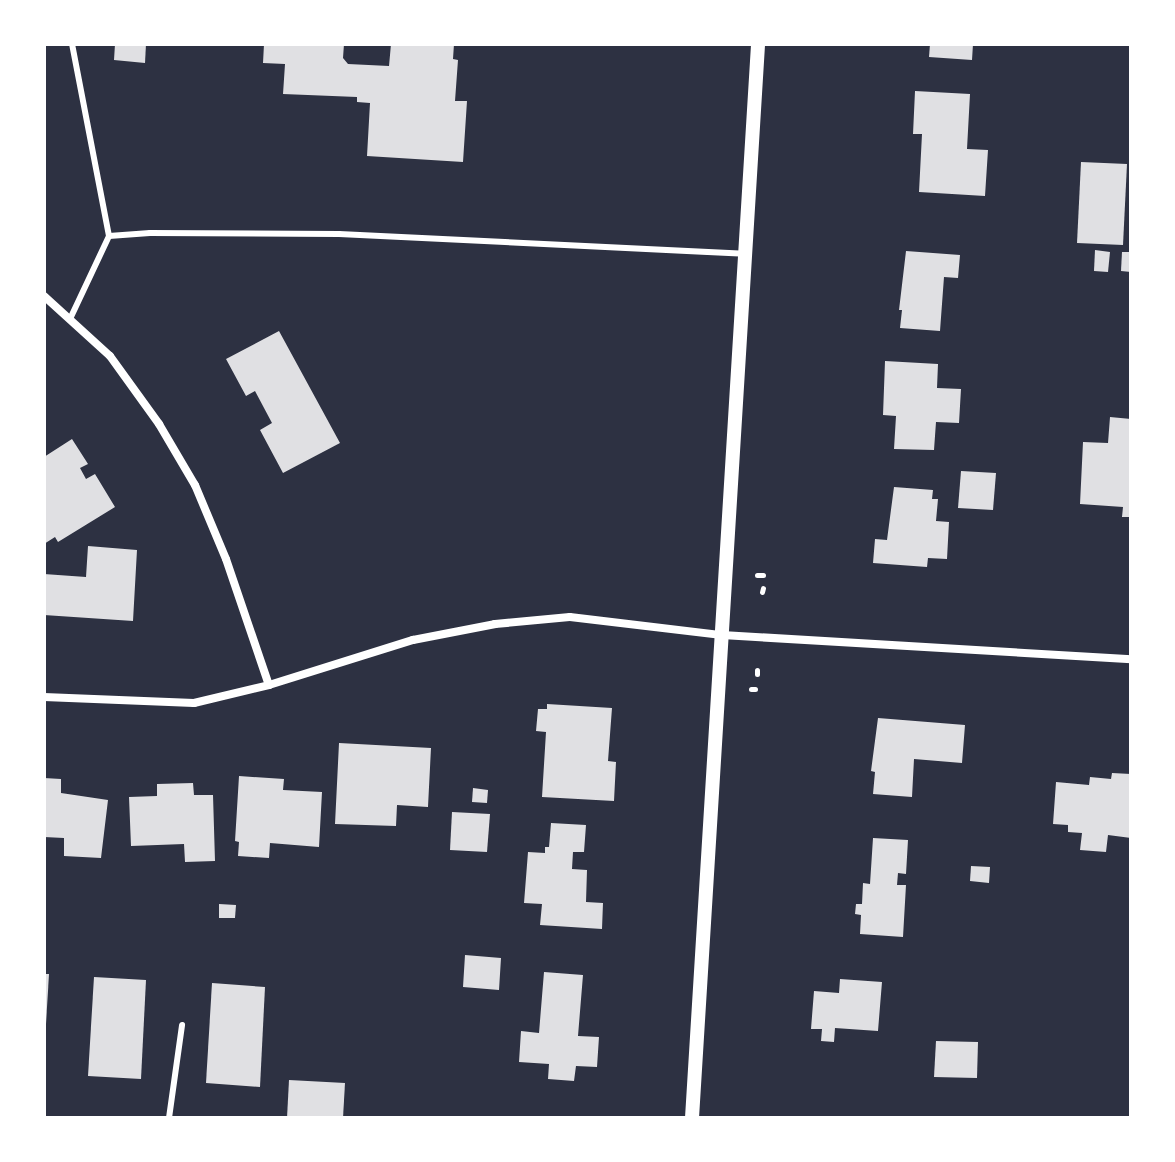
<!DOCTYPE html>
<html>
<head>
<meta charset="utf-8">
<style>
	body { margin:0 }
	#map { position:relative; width:1175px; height:1162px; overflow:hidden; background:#2d3142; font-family:"Fira Sans Condensed",sans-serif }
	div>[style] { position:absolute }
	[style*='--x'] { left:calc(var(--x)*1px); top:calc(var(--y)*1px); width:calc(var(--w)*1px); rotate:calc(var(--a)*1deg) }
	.building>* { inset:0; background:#e0e0e3 }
	.path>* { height:5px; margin:-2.5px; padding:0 2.5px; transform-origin:2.5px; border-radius:2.5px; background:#fff }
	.service>* { height:6px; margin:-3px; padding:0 3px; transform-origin:3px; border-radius:3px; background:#fff }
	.minor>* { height:8px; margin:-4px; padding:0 4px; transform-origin:4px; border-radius:4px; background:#fff }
	.tertiary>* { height:14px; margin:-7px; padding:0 7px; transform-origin:7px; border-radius:7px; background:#fff }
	span { translate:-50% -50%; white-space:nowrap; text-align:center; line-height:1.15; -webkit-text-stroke:8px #fff; paint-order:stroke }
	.frame { position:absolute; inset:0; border:46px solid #fff; pointer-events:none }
</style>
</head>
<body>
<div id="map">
	<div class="building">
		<i style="clip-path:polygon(115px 44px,146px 44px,145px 63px,114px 60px)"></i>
		<i style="clip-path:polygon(264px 44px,344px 44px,343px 58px,348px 64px,389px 66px,391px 44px,454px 44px,453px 59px,458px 60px,455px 101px,467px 101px,463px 162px,367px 156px,370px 103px,357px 102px,357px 97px,283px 94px,285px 64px,263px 63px)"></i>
		<i style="clip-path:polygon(930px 44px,973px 44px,972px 60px,929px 57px)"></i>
		<i style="clip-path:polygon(915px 91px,970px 94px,967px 149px,988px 150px,985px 196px,919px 192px,922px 134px,913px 134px)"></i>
		<i style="clip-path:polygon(1081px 162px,1127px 164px,1123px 245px,1077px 243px)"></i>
		<i style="clip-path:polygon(1095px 250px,1110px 252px,1108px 272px,1094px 271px)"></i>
		<i style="clip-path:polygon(906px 251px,960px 255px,958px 278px,944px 277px,940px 331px,900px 328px,902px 310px,899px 310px)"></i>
		<i style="clip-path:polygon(1122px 252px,1131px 252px,1131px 272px,1121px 271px)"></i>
		<i style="clip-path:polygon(279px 331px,340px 443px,283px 473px,260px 430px,272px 423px,255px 391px,246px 396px,226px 359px)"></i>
		<i style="clip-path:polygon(885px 361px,938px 364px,937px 388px,961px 389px,959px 423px,936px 422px,934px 450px,894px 449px,896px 416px,883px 415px)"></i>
		<i style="clip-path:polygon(1110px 417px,1131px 419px,1131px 517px,1122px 517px,1123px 507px,1080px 504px,1083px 442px,1108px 443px)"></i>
		<i style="clip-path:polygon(72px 439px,88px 464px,80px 468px,86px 479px,95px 474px,115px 507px,58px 542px,55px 537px,44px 544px,44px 457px)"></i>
		<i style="clip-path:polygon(961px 471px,996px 473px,993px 510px,958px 508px)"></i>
		<i style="clip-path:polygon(894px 487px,933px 490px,932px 499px,938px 499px,936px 521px,949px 522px,947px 559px,928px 558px,927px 567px,873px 563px,875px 539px,887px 540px)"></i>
		<i style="clip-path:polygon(88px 546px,137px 550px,133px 621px,44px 615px,44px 574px,86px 577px)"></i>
		<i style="clip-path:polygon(547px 704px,612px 708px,608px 761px,616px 762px,614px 801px,542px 797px,546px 732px,536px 731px,538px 709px,547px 709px)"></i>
		<i style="clip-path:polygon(878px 718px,965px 725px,962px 763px,914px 759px,912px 797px,873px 794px,875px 772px,871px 771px)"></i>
		<i style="clip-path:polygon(339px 743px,431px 748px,428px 807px,397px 805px,396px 826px,335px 824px)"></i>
		<i style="clip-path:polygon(1112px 773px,1131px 774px,1131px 838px,1108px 835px,1106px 852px,1080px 850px,1082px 833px,1068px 832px,1068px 825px,1053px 824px,1056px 782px,1089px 785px,1090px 777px,1111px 779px)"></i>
		<i style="clip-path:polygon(239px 776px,284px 779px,283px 790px,322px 792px,319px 847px,270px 843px,269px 858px,238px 856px,239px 842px,235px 841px)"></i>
		<i style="clip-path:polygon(44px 778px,61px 779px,61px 793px,108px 800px,101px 858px,64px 856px,64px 838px,44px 837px)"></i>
		<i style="clip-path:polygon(193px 783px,194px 795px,213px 795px,215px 861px,185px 862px,184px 844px,131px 846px,129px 797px,157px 796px,157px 784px)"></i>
		<i style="clip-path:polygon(473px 788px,488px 790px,487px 803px,472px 802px)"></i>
		<i style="clip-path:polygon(452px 812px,490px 814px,487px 852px,450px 850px)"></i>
		<i style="clip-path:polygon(551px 823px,586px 825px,584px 852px,573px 852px,572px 869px,587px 870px,586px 902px,603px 903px,602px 929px,540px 925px,542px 904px,524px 903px,528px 852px,545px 853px,545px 847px,549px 847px)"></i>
		<i style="clip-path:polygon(873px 838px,908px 840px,906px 874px,898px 873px,897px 885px,906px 885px,903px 937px,860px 934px,861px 915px,855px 914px,856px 904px,862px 904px,863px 883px,870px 884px)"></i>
		<i style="clip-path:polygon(971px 866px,990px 867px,989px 883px,970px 881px)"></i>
		<i style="clip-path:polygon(219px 904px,236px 905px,235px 918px,219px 918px)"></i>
		<i style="clip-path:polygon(465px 955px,501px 958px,499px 990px,463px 987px)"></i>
		<i style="clip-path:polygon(544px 972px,583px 975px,578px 1036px,599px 1037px,597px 1067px,576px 1066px,574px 1081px,548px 1079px,549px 1064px,519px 1062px,521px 1031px,539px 1033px)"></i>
		<i style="clip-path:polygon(44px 974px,49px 974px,46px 1024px,44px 1024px)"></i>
		<i style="clip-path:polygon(94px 977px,146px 980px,141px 1079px,88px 1076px)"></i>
		<i style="clip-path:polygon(840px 979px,882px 982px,878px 1031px,835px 1028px,834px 1042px,821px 1041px,822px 1029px,811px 1029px,814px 991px,839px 993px)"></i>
		<i style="clip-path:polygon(212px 983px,265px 987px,260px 1087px,206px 1083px)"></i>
		<i style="clip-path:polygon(936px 1041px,978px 1042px,977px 1078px,934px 1077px)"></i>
		<i style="clip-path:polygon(289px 1080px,345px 1083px,343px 1118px,287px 1118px)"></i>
	</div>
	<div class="path">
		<i style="--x:757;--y:575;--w:6;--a:0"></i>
		<i style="--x:762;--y:592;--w:4;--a:-76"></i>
		<i style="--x:757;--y:670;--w:4;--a:90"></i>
		<i style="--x:751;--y:689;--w:4;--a:0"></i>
	</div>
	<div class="service">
		<i style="--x:109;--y:236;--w:41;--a:-4.2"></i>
		<i style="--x:150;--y:233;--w:189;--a:0.3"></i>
		<i style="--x:339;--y:234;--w:406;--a:2.8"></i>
		<i style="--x:70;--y:319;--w:92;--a:-64.8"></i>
		<i style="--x:109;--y:236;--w:196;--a:-100.9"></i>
		<i style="--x:169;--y:1118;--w:94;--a:-82"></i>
	</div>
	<div class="minor">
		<i style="--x:44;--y:296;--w:89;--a:42.3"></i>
		<i style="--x:110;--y:356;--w:84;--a:54.2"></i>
		<i style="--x:159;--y:424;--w:71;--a:59.5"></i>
		<i style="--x:195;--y:485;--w:80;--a:67.3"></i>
		<i style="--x:226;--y:559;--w:133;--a:71.2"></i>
		<i style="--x:44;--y:697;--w:150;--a:2.3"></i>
		<i style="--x:194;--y:703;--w:77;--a:-13.5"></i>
		<i style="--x:269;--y:685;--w:151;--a:-17.4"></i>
		<i style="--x:413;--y:640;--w:84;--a:-11"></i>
		<i style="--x:495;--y:624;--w:75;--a:-5.3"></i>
		<i style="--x:570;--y:617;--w:153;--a:6.8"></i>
		<i style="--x:722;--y:635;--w:410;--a:3.4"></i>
	</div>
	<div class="tertiary">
		<i style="--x:692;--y:1118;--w:1076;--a:-86.48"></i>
	</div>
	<div class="frame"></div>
</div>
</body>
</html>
